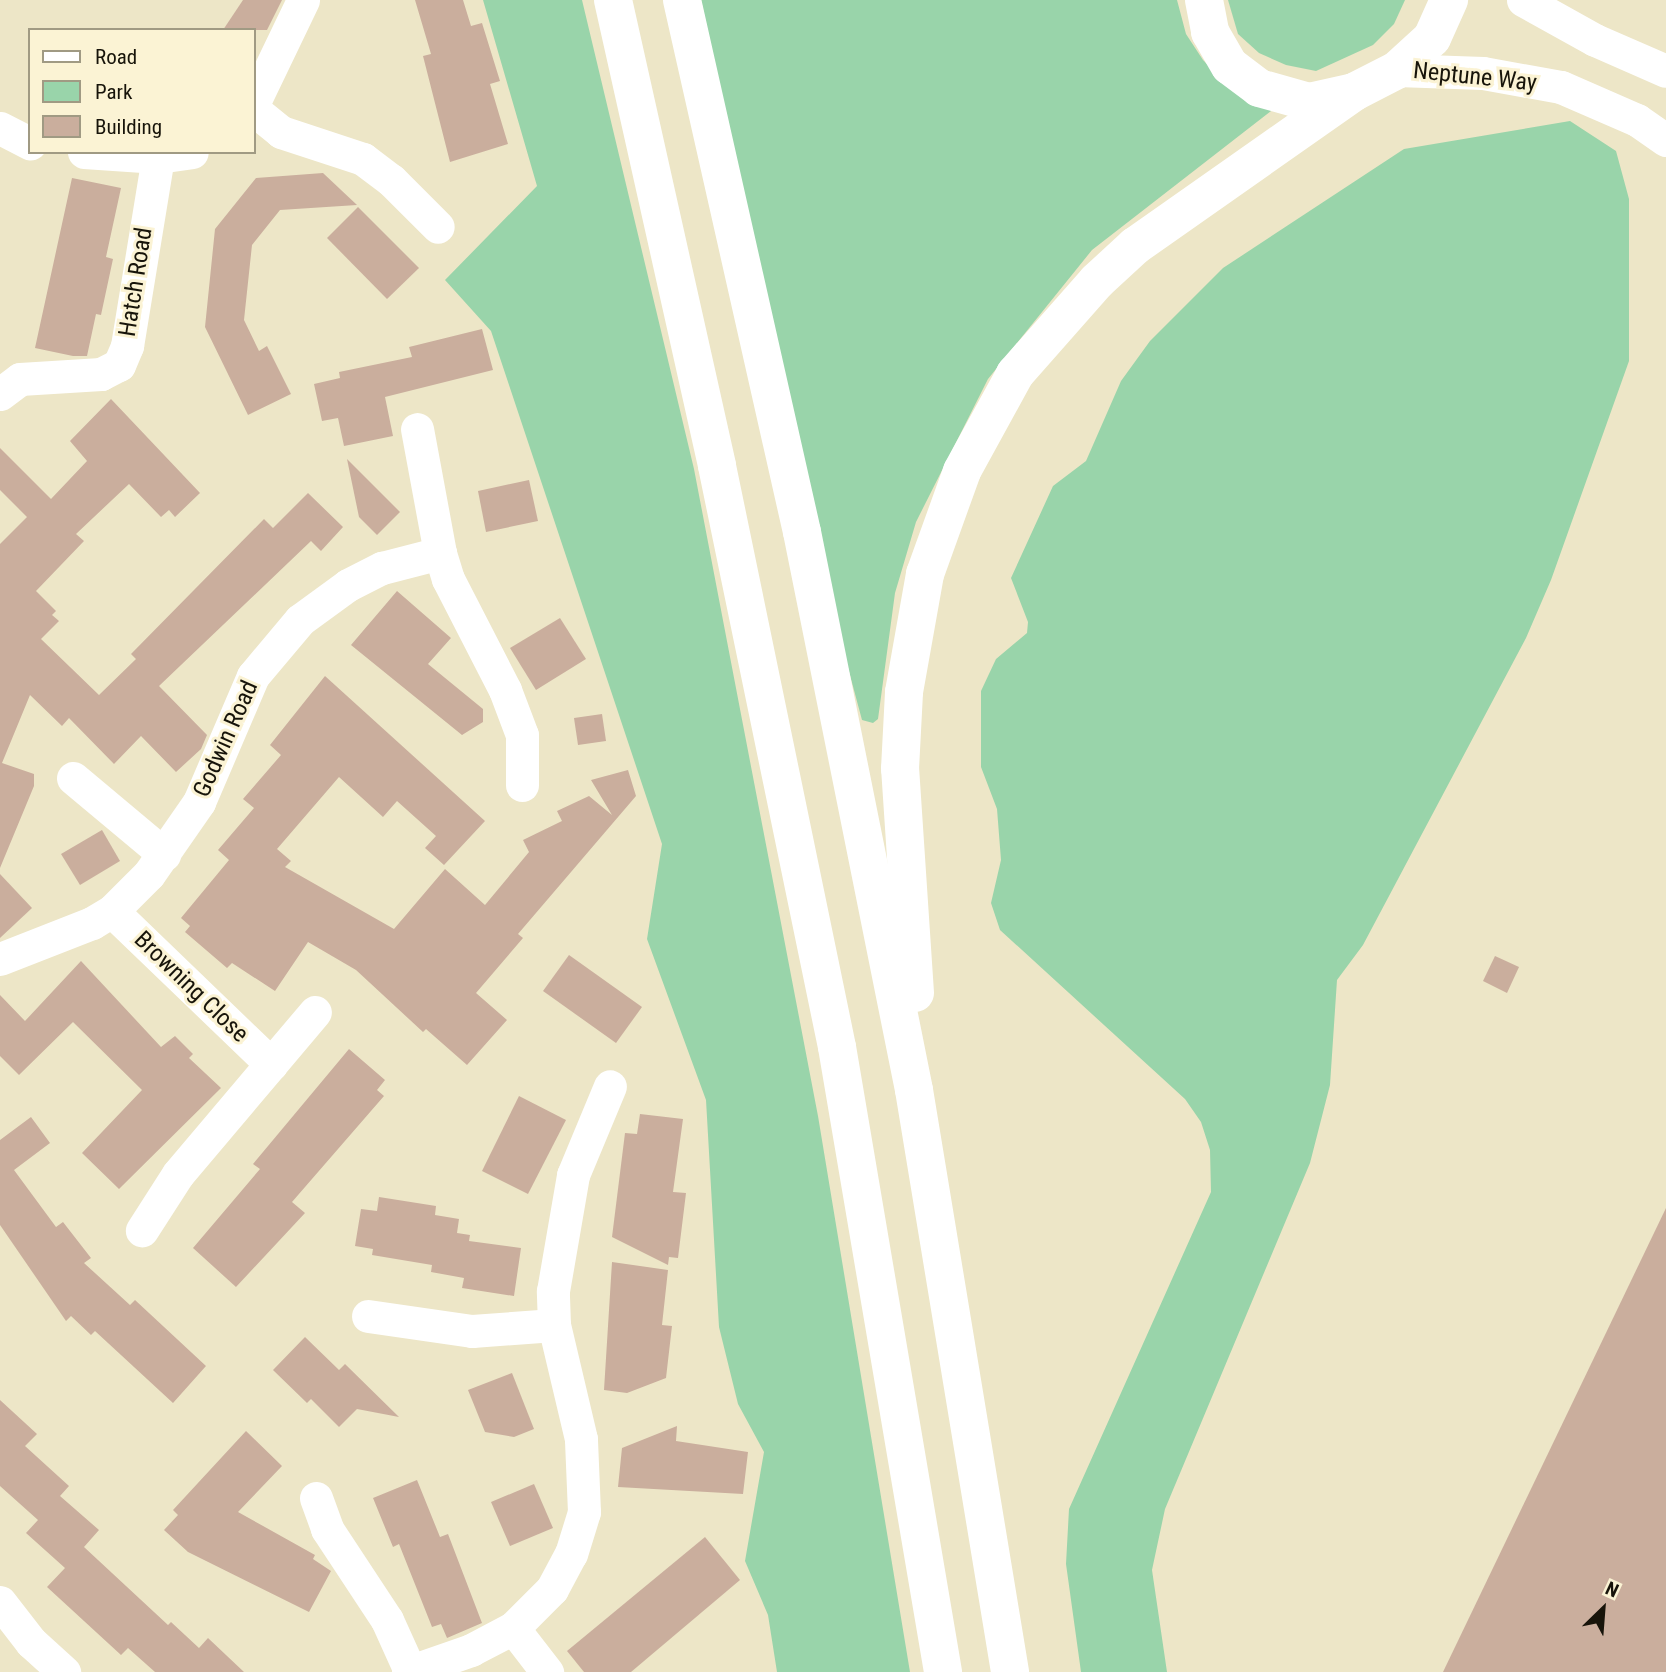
<!DOCTYPE html>
<html>
<head>
<meta charset="utf-8">
<style>
	body { margin:0 }
	#map { position:relative; width:1666px; height:1672px; overflow:hidden; background:#ede6c7; font-family:"Roboto Condensed",sans-serif }
	div>[style] { position:absolute }
	[style*='--x'] { left:calc(var(--x)*1px); top:calc(var(--y)*1px); width:calc(var(--w)*1px); rotate:calc(var(--a)*1deg) }
	.green>* { inset:0; background:#99d4aa }
	.building>* { inset:0; background:#caae9d }
	.minor>* { height:33px; margin:-16.5px; padding:0 16.5px; transform-origin:16.5px; border-radius:16.5px; background:#fff }
	.major>* { height:38px; margin:-19px; padding:0 19px; transform-origin:19px; border-radius:19px; background:#fff }
	.highway>* { height:38px; margin:-19px; padding:0 19px; transform-origin:19px; border-radius:19px; background:#fff }
	span { translate:-50% -50%; white-space:nowrap; text-align:center; line-height:1.15; -webkit-text-stroke:6px #fbf3d4; paint-order:stroke }
	.street-label { font-size:24px; color:#17140a }
	.legend { position:absolute; left:28px; top:28px; width:228px; height:126px; box-sizing:border-box; background:#fbf3d4; border:2px solid #a09a83; margin:0; padding:9px 12px; list-style:none; font-size:21px; color:#17140a }
	.legend li { display:flex; align-items:center; gap:14px; height:35px }
	.legend b { width:35px; border:2px solid #a09a83 }
	.north { position:absolute; left:1568px; top:1574px; width:70px; height:70px; -webkit-text-stroke:5px #fbf3d4; paint-order:stroke; rotate:25deg; font-size:19px; font-weight:700; line-height:28px; text-align:center; color:#17140a }
	.north::after { content:''; display:block; margin:auto; width:24px; height:32px; background:#17140a; clip-path:polygon(50% 0,100% 100%,50% 72%,0 100%) }
</style>
</head>
<body>
<div id="map">
	<div class="green">
		<i style="clip-path:polygon(483px 0,582px 0,694px 469px,818px 1116px,910px 1672px,777px 1672px,768px 1615px,745px 1561px,764px 1452px,738px 1404px,719px 1327px,706px 1100px,647px 939px,662px 844px,491px 331px,445px 280px,537px 186px)"></i>
		<i style="clip-path:polygon(701px 0,1177px 0,1186px 34px,1203px 60px,1217px 74px,1275px 108px,1092px 250px,988px 379px,916px 522px,895px 593px,878px 719px,873px 723px,862px 720px,847px 664px)"></i>
		<i style="clip-path:polygon(1228px 0,1405px 0,1394px 24px,1373px 45px,1316px 71px,1286px 65px,1259px 53px,1238px 34px)"></i>
		<i style="clip-path:polygon(1570px 121px,1616px 151px,1629px 199px,1629px 361px,1551px 580px,1526px 638px,1363px 945px,1337px 980px,1330px 1085px,1310px 1163px,1165px 1509px,1152px 1570px,1167px 1672px,1081px 1672px,1066px 1564px,1069px 1509px,1211px 1192px,1210px 1150px,1201px 1122px,1185px 1099px,1000px 930px,991px 903px,1001px 860px,997px 809px,981px 767px,981px 691px,996px 659px,1027px 633px,1028px 622px,1011px 578px,1053px 486px,1086px 461px,1121px 381px,1150px 341px,1223px 268px,1404px 149px)"></i>
	</div>
	<div class="building">
		<i style="clip-path:polygon(243px 0,282px 0,267px 30px,223px 30px)"></i>
		<i style="clip-path:polygon(415px 0,463px 0,471px 26px,482px 23px,500px 81px,490px 84px,508px 144px,450px 162px,423px 56px,431px 54px)"></i>
		<i style="clip-path:polygon(323px 173px,357px 205px,280px 210px,252px 245px,244px 320px,259px 351px,267px 346px,291px 394px,248px 415px,205px 327px,215px 229px,256px 178px)"></i>
		<i style="clip-path:polygon(72px 178px,121px 188px,106px 257px,113px 259px,101px 315px,96px 314px,87px 356px,73px 356px,35px 348px)"></i>
		<i style="clip-path:polygon(358px 207px,419px 268px,387px 299px,327px 238px)"></i>
		<i style="clip-path:polygon(482px 329px,493px 370px,385px 397px,393px 436px,344px 446px,338px 418px,322px 421px,314px 384px,340px 378px,339px 372px,412px 357px,409px 347px)"></i>
		<i style="clip-path:polygon(111px 399px,200px 493px,175px 517px,169px 510px,161px 517px,129px 484px,76px 534px,84px 541px,36px 591px,56px 611px,52px 615px,59px 621px,41px 639px,99px 695px,136px 659px,131px 654px,264px 519px,273px 528px,308px 493px,343px 527px,321px 551px,311px 541px,159px 686px,207px 735px,201px 749px,176px 772px,141px 736px,114px 764px,69px 718px,62px 726px,30px 695px,2px 763px,34px 774px,34px 786px,0 868px,0 544px,27px 517px,0 490px,0 448px,51px 499px,87px 461px,70px 441px)"></i>
		<i style="clip-path:polygon(347px 459px,400px 512px,377px 535px,359px 517px)"></i>
		<i style="clip-path:polygon(529px 480px,538px 521px,486px 532px,478px 491px)"></i>
		<i style="clip-path:polygon(397px 591px,451px 638px,428px 664px,483px 709px,483px 722px,462px 735px,351px 645px)"></i>
		<i style="clip-path:polygon(560px 618px,586px 659px,536px 690px,510px 648px)"></i>
		<i style="clip-path:polygon(325px 676px,485px 821px,444px 865px,425px 848px,436px 836px,397px 801px,383px 817px,339px 777px,277px 849px,291px 861px,285px 867px,394px 929px,445px 869px,485px 905px,529px 852px,523px 840px,562px 821px,557px 811px,589px 796px,612px 815px,591px 780px,628px 770px,636px 796px,518px 934px,523px 938px,476px 993px,507px 1020px,467px 1065px,426px 1029px,423px 1032px,356px 970px,308px 942px,275px 991px,232px 963px,227px 968px,185px 932px,190px 926px,181px 918px,229px 860px,218px 850px,254px 808px,243px 799px,281px 755px,270px 745px)"></i>
		<i style="clip-path:polygon(602px 714px,606px 741px,578px 745px,574px 718px)"></i>
		<i style="clip-path:polygon(102px 830px,120px 861px,80px 885px,61px 854px)"></i>
		<i style="clip-path:polygon(0 874px,32px 908px,0 938px)"></i>
		<i style="clip-path:polygon(569px 955px,642px 1007px,616px 1043px,543px 991px)"></i>
		<i style="clip-path:polygon(1495px 956px,1519px 967px,1507px 993px,1483px 981px)"></i>
		<i style="clip-path:polygon(81px 961px,161px 1047px,175px 1036px,193px 1054px,189px 1058px,221px 1088px,119px 1189px,82px 1153px,142px 1090px,73px 1022px,19px 1075px,0 1056px,0 995px,25px 1021px)"></i>
		<i style="clip-path:polygon(349px 1049px,385px 1080px,377px 1090px,384px 1096px,292px 1202px,305px 1213px,236px 1287px,193px 1248px,260px 1169px,253px 1164px)"></i>
		<i style="clip-path:polygon(519px 1096px,566px 1120px,528px 1194px,482px 1171px)"></i>
		<i style="clip-path:polygon(640px 1114px,683px 1119px,673px 1192px,686px 1193px,678px 1258px,669px 1257px,668px 1265px,612px 1237px,625px 1133px,637px 1134px)"></i>
		<i style="clip-path:polygon(31px 1117px,50px 1143px,14px 1170px,56px 1227px,63px 1222px,91px 1258px,84px 1263px,130px 1305px,135px 1300px,206px 1366px,173px 1403px,95px 1331px,91px 1335px,71px 1316px,66px 1321px,0 1225px,0 1140px)"></i>
		<i style="clip-path:polygon(379px 1197px,436px 1206px,435px 1215px,459px 1219px,457px 1233px,470px 1235px,469px 1241px,521px 1248px,514px 1296px,462px 1288px,464px 1278px,431px 1272px,432px 1265px,372px 1255px,373px 1249px,355px 1246px,361px 1209px,377px 1211px)"></i>
		<i style="clip-path:polygon(1666px 1208px,1666px 1672px,1443px 1672px)"></i>
		<i style="clip-path:polygon(612px 1262px,668px 1270px,662px 1325px,672px 1326px,666px 1378px,627px 1393px,604px 1390px)"></i>
		<i style="clip-path:polygon(305px 1337px,339px 1370px,345px 1364px,399px 1417px,357px 1409px,339px 1427px,311px 1399px,307px 1403px,273px 1370px)"></i>
		<i style="clip-path:polygon(512px 1373px,534px 1429px,514px 1437px,485px 1432px,468px 1390px)"></i>
		<i style="clip-path:polygon(0 1400px,37px 1434px,25px 1446px,69px 1486px,60px 1496px,99px 1530px,84px 1547px,168px 1625px,171px 1622px,199px 1648px,208px 1638px,244px 1672px,155px 1672px,128px 1648px,121px 1655px,47px 1587px,65px 1568px,26px 1533px,38px 1520px,0 1486px)"></i>
		<i style="clip-path:polygon(677px 1426px,676px 1441px,748px 1452px,743px 1494px,618px 1487px,622px 1448px)"></i>
		<i style="clip-path:polygon(246px 1431px,282px 1466px,238px 1512px,315px 1555px,313px 1559px,331px 1571px,309px 1612px,188px 1552px,164px 1530px,178px 1515px,173px 1510px)"></i>
		<i style="clip-path:polygon(417px 1480px,440px 1537px,448px 1534px,482px 1623px,447px 1638px,441px 1624px,432px 1627px,399px 1544px,393px 1547px,373px 1498px)"></i>
		<i style="clip-path:polygon(534px 1484px,553px 1528px,510px 1546px,491px 1502px)"></i>
		<i style="clip-path:polygon(705px 1537px,740px 1580px,631px 1672px,584px 1672px,567px 1651px)"></i>
	</div>
	<div class="minor">
		<i style="--x:1523;--y:0;--w:82;--a:29.1"></i>
		<i style="--x:1595;--y:40;--w:77;--a:23.6"></i>
		<i style="--x:1397;--y:70;--w:86;--a:2"></i>
		<i style="--x:1483;--y:73;--w:79;--a:10.2"></i>
		<i style="--x:1561;--y:87;--w:83;--a:23.5"></i>
		<i style="--x:1637;--y:120;--w:35;--a:35"></i>
		<i style="--x:254;--y:102;--w:113;--a:-64.3"></i>
		<i style="--x:254;--y:110;--w:35;--a:39"></i>
		<i style="--x:281;--y:132;--w:86;--a:18.2"></i>
		<i style="--x:363;--y:159;--w:35;--a:37"></i>
		<i style="--x:391;--y:180;--w:66;--a:45"></i>
		<i style="--x:0;--y:128;--w:34;--a:27"></i>
		<i style="--x:84;--y:152;--w:74;--a:3.9"></i>
		<i style="--x:158;--y:157;--w:34;--a:-8"></i>
		<i style="--x:0;--y:394;--w:25;--a:-37"></i>
		<i style="--x:20;--y:379;--w:81;--a:-3.5"></i>
		<i style="--x:101;--y:374;--w:20;--a:-27"></i>
		<i style="--x:119;--y:365;--w:21;--a:-67"></i>
		<i style="--x:127;--y:346;--w:192;--a:-80.7"></i>
		<i style="--x:440;--y:553;--w:27;--a:73"></i>
		<i style="--x:448;--y:579;--w:125;--a:62.8"></i>
		<i style="--x:505;--y:690;--w:48;--a:69.3"></i>
		<i style="--x:522;--y:735;--w:50;--a:90"></i>
		<i style="--x:73;--y:778;--w:119;--a:39.9"></i>
		<i style="--x:112;--y:911;--w:221;--a:43.9"></i>
		<i style="--x:271;--y:1064;--w:144;--a:130.2"></i>
		<i style="--x:178;--y:1174;--w:67;--a:122.7"></i>
		<i style="--x:0;--y:959;--w:99;--a:-21.4"></i>
		<i style="--x:92;--y:923;--w:23;--a:-31"></i>
		<i style="--x:112;--y:911;--w:52;--a:-45"></i>
		<i style="--x:149;--y:874;--w:88;--a:-55.2"></i>
		<i style="--x:199;--y:802;--w:137;--a:-66.8"></i>
		<i style="--x:253;--y:676;--w:73;--a:-50"></i>
		<i style="--x:300;--y:620;--w:59;--a:-36.1"></i>
		<i style="--x:348;--y:585;--w:38;--a:-27"></i>
		<i style="--x:382;--y:568;--w:60;--a:-14.5"></i>
		<i style="--x:440;--y:553;--w:126;--a:-100.5"></i>
		<i style="--x:271;--y:1064;--w:68;--a:-49.8"></i>
		<i style="--x:368;--y:1316;--w:105;--a:8.2"></i>
		<i style="--x:472;--y:1331;--w:82;--a:-4.2"></i>
		<i style="--x:316;--y:1498;--w:33;--a:70"></i>
		<i style="--x:327;--y:1529;--w:109;--a:56.6"></i>
		<i style="--x:387;--y:1620;--w:56;--a:65.7"></i>
		<i style="--x:0;--y:1602;--w:51;--a:52.2"></i>
		<i style="--x:31;--y:1642;--w:45;--a:42.3"></i>
		<i style="--x:513;--y:1628;--w:55;--a:-45"></i>
		<i style="--x:552;--y:1589;--w:40;--a:-62"></i>
		<i style="--x:571;--y:1554;--w:44;--a:-72.8"></i>
		<i style="--x:584;--y:1512;--w:73;--a:-92.4"></i>
		<i style="--x:581;--y:1439;--w:117;--a:-103.3"></i>
		<i style="--x:554;--y:1325;--w:34;--a:-92"></i>
		<i style="--x:553;--y:1291;--w:118;--a:-80.2"></i>
		<i style="--x:573;--y:1175;--w:96;--a:-67.4"></i>
		<i style="--x:408;--y:1672;--w:67;--a:-19.2"></i>
		<i style="--x:471;--y:1650;--w:47;--a:-27.6"></i>
		<i style="--x:513;--y:1628;--w:56;--a:52.3"></i>
	</div>
	<div class="major">
		<i style="--x:1204;--y:0;--w:33;--a:79"></i>
		<i style="--x:1210;--y:32;--w:39;--a:60"></i>
		<i style="--x:1230;--y:66;--w:36;--a:37"></i>
		<i style="--x:1259;--y:88;--w:52;--a:15.6"></i>
		<i style="--x:1309;--y:102;--w:46;--a:-12.5"></i>
		<i style="--x:1354;--y:92;--w:48;--a:-27.1"></i>
		<i style="--x:1397;--y:70;--w:47;--a:-42.4"></i>
		<i style="--x:1432;--y:38;--w:42;--a:-65.9"></i>
	</div>
	<div class="highway">
		<i style="--x:613;--y:0;--w:477;--a:77.4"></i>
		<i style="--x:717;--y:466;--w:593;--a:78.33"></i>
		<i style="--x:837;--y:1047;--w:634;--a:80.37"></i>
		<i style="--x:682;--y:0;--w:545;--a:77.29"></i>
		<i style="--x:802;--y:532;--w:569;--a:78.65"></i>
		<i style="--x:914;--y:1090;--w:590;--a:80.63"></i>
		<i style="--x:915;--y:993;--w:225;--a:-93.8"></i>
		<i style="--x:900;--y:769;--w:77;--a:-87"></i>
		<i style="--x:904;--y:692;--w:120;--a:-79.9"></i>
		<i style="--x:925;--y:574;--w:109;--a:-70.2"></i>
		<i style="--x:962;--y:471;--w:111;--a:-61.3"></i>
		<i style="--x:1015;--y:374;--w:124;--a:-48.6"></i>
		<i style="--x:1097;--y:281;--w:52;--a:-42.6"></i>
		<i style="--x:1135;--y:246;--w:268;--a:-35.1"></i>
	</div>
	<div class="street-label">
		<span style="left:1475px;top:77px;rotate:6deg">Neptune Way</span>
		<span style="left:136px;top:282px;rotate:-81deg">Hatch Road</span>
		<span style="left:226px;top:739px;rotate:-66deg">Godwin Road</span>
		<span style="left:191px;top:987px;rotate:44deg">Browning Close</span>
	</div>
	<ul class="legend">
	<li><b style="height:9px;background:#fff"></b>Road</li>
	<li><b style="height:19px;background:#99d4aa"></b>Park</li>
	<li><b style="height:19px;background:#caae9d"></b>Building</li>
	</ul>
	<div class="north">N</div>
</div>
</body>
</html>
